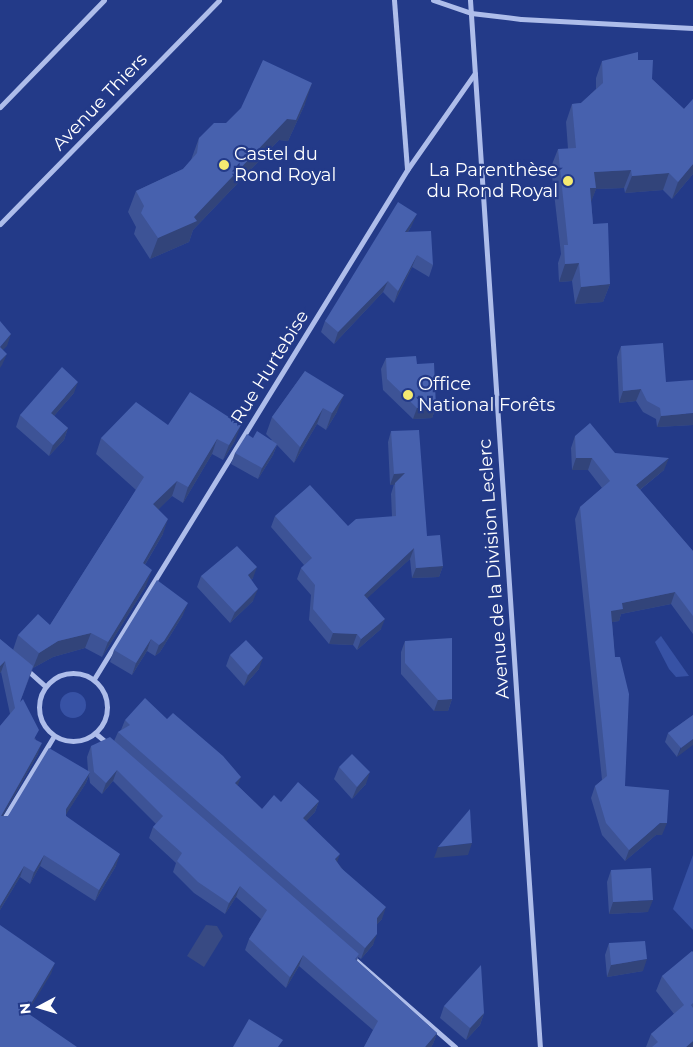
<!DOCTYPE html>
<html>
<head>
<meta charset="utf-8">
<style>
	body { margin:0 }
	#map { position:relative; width:693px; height:1047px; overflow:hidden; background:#233a88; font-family:Montserrat,sans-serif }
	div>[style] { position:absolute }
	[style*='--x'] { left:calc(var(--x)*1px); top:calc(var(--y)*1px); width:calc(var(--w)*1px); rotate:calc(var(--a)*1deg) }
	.green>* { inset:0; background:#3752a5 }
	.round { border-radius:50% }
	.water>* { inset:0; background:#384a83 }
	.street>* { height:5px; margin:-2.5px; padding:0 2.5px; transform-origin:2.5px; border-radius:2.5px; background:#aebdea }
	.street>.ring { margin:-2.5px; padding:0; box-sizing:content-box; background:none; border:5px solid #aebdea; border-radius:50% }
	.wall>* { inset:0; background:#3d5396 }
	.shaded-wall>* { inset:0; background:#32447a }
	.building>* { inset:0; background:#4761ae }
	.dots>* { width:14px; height:14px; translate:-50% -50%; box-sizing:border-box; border:2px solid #233a88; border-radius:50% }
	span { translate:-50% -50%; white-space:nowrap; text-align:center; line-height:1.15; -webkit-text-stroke:4.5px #233a88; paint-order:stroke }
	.street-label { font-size:18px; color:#fff }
	.poi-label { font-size:18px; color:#fff }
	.left { translate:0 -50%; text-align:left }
	.right { translate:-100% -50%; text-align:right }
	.north { position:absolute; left:15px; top:982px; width:50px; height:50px; -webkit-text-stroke:4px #233a88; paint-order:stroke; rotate:264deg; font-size:14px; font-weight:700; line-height:20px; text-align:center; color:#fff }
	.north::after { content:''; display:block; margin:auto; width:18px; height:22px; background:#fff; clip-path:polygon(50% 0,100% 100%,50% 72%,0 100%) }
</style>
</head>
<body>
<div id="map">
	<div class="green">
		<i style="clip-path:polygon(661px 636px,689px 676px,676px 677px,669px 669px,655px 642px)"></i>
		<i class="round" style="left:60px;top:692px;width:26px;height:26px"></i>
		<i style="clip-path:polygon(693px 855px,693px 930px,673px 909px)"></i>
	</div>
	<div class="water">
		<i style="clip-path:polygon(206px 925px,217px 926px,223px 936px,204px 967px,187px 956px)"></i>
	</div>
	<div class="street">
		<i style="--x:394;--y:0;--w:169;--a:85.6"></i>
		<i style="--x:433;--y:0;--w:40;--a:18.9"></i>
		<i style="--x:471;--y:13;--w:50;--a:6.8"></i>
		<i style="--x:521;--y:19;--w:172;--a:3"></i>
		<i style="--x:470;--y:0;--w:1049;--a:86.18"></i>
		<i style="--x:0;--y:107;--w:149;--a:-45.8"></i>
		<i style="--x:0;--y:224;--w:313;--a:-45.6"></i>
		<i style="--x:26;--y:669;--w:25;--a:42"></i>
		<i class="ring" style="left:39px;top:673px;width:63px;height:63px"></i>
		<i style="--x:94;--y:679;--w:598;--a:-58.41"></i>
		<i style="--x:407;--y:170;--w:118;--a:-55"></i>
		<i style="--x:95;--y:733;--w:17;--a:40"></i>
		<i style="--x:0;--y:825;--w:104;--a:-58.8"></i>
		<i style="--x:352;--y:957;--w:137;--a:41.1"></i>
	</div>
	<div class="wall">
		<i style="clip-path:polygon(638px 60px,652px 79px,684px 109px,693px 99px,693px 174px,672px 199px,663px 190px,625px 193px,624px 188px,596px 189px,591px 201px,593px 224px,610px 284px,603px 302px,575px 304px,572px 281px,559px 282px,558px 263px,561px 254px,551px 167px,558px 149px,568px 149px,566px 122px,572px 104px,581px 103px,596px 89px,596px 78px,602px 61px)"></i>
		<i style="clip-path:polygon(305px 104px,288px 141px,279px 140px,193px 230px,189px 242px,150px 259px,134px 234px,136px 227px,128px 212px,136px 191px,183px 169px,191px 160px,199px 138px,226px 123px)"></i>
		<i style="clip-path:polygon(412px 225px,408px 232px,433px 265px,429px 277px,412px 267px,394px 303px,383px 292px,334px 344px,321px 332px,325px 321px)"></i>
		<i style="clip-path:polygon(621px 346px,666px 382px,693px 425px,657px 427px,656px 419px,643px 412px,636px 401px,619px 403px,617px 357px)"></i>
		<i style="clip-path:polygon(386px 358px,417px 364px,436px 407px,432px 418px,413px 419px,383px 390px,381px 369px)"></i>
		<i style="clip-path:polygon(305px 371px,337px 412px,326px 430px,317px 424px,294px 463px,277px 445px,273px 455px,258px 479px,231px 464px,235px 453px,272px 440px,266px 434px,272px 417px)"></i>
		<i style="clip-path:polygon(74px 393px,54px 416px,68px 428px,64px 440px,49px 456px,16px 427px,20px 415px)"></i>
		<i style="clip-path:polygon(168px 425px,235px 441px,223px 460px,212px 454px,183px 503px,172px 496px,158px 509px,163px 534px,145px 565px,146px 586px,102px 657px,85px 648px,53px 657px,33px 668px,20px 702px,36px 740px,38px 754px,3px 816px,8px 816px,88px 771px,87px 757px,91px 746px,114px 741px,118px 732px,121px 730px,125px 720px,238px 786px,262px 809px,281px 802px,319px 801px,315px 812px,306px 821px,337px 862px,382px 919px,377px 924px,373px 945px,361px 959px,358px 957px,357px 961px,437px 1033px,433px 1044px,431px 1047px,364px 1047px,373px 1030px,299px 966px,286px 988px,245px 950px,249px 939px,261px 919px,236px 897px,225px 914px,194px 893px,173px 872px,176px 863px,149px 838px,153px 827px,156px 824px,113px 781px,102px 794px,90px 783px,89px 776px,86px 783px,66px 814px,66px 816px,116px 866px,95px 901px,40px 866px,30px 884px,20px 877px,0 910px,0 726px,10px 714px,1px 672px,0 673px,0 639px,13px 650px,18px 635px,50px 625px,136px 490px,96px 454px,101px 438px)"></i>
		<i style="clip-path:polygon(391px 431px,427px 536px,443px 566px,439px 577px,412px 578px,410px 559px,367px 598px,381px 629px,357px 650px,353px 645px,329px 644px,309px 620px,311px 595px,297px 579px,301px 568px,304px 565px,271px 527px,275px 516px,348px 526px,392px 517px,391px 494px,394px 484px,390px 485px,388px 442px)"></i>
		<i style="clip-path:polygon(575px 436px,615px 453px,664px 470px,640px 490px,693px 551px,693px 634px,671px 604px,621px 614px,619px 621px,612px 622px,625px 786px,662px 835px,656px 835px,625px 861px,602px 835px,591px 798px,595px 786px,602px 780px,575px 519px,580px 507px,602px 488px,588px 470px,572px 470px,571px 448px)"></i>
		<i style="clip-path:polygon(201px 576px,253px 578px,251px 580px,253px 601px,230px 623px,197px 587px)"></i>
		<i style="clip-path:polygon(183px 615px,160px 652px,155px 656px,147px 651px,132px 675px,110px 662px,114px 650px)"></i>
		<i style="clip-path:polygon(405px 641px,452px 699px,448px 711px,434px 711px,401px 674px,401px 652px)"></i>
		<i style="clip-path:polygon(230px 655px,259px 669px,244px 686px,226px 666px)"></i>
		<i style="clip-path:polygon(693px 715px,677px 757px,665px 742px,668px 733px)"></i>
		<i style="clip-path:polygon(339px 767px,366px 784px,352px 799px,334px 779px)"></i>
		<i style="clip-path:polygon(611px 870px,648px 912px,609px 914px,607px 882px)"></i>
		<i style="clip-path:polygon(609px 943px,643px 971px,607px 977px,605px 955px)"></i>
		<i style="clip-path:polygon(693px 952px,693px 1047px,646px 1047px,651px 1034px,674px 1014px,656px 991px,662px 976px)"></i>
		<i style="clip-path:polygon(444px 1006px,484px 1013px,480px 1025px,466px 1040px,440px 1018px)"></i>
	</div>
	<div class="shaded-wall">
		<i style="clip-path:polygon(312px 83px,305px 104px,288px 141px,279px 140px,193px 230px,189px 242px,150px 259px,158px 238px,194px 217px)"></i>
		<i style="clip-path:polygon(693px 164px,693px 174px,672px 199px,678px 182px)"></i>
		<i style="clip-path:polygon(631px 170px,624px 188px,596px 189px,590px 205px,584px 205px,594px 172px)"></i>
		<i style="clip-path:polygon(669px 173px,663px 190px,625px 193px,632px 176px)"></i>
		<i style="clip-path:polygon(417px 214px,412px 225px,401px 244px,405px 232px)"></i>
		<i style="clip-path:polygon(417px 255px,412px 267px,394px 303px,398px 291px)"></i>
		<i style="clip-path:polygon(579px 263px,572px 281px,559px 282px,565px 264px)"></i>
		<i style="clip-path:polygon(388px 281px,383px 292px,334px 344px,338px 332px)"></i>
		<i style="clip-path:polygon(610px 284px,603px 302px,575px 304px,581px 287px)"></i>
		<i style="clip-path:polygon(11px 334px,7px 346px,0 353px,0 347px)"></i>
		<i style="clip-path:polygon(7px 354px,2px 365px,0 368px,0 361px)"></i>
		<i style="clip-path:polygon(78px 382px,74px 393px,47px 424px,51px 413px)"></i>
		<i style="clip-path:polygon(641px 389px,636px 401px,619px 403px,623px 391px)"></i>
		<i style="clip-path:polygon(344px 395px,337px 412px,326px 430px,332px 413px)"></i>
		<i style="clip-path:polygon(436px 407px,432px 418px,413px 419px,417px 408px)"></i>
		<i style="clip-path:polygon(323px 408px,317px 424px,294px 463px,300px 447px)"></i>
		<i style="clip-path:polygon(693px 413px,693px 425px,657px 427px,661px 416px)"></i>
		<i style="clip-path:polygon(241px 425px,235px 441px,223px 460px,229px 445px)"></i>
		<i style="clip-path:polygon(68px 428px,64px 440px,49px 456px,53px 445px)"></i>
		<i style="clip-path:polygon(217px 439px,212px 454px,183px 503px,188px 487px)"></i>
		<i style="clip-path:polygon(277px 444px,273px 455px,258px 479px,262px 468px)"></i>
		<i style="clip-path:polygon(576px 458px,592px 458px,588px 470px,572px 470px)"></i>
		<i style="clip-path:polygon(669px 458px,664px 470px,631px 497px,636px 485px)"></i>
		<i style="clip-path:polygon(405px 473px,401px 484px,390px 485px,394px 474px)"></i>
		<i style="clip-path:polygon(177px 481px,172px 496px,148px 520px,153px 504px)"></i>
		<i style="clip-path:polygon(168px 519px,163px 534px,137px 578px,143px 563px)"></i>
		<i style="clip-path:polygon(414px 548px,410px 559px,360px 605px,364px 595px)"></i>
		<i style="clip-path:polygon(443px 566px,439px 577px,412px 578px,416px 568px)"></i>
		<i style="clip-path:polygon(257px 567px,253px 578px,244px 586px,248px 575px)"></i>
		<i style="clip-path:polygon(152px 570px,146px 586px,102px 657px,108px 642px)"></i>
		<i style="clip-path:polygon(258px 589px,253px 601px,230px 623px,235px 612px)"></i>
		<i style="clip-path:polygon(675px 592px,671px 604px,621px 614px,619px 621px,607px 623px,611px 611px,622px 603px)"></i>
		<i style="clip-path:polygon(188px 603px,183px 615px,160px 652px,155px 656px,159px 645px)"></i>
		<i style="clip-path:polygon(385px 619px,381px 629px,357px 650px,361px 639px)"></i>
		<i style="clip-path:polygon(91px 633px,85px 648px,53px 657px,33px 668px,39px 653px,58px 641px)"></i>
		<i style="clip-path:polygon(333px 633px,357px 634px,353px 645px,329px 644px)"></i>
		<i style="clip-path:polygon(151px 639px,147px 651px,132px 675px,136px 663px)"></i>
		<i style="clip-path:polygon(263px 658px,259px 669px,244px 686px,248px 675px)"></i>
		<i style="clip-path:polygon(5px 661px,1px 672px,0 673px,0 666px)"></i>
		<i style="clip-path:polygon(452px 699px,448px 711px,434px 711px,438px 700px)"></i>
		<i style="clip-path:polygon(693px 739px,693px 745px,677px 757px,681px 748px)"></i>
		<i style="clip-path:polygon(42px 743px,38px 754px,0 821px,0 818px)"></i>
		<i style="clip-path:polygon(117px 770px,113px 781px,102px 794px,106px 783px)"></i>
		<i style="clip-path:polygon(90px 772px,86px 783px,62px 821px,66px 809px)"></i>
		<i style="clip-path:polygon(370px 772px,366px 784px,352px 799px,357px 787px)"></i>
		<i style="clip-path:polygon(241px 777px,237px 788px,235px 783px)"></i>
		<i style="clip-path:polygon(319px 801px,315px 812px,299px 829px,303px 818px)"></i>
		<i style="clip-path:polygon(660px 823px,667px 823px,662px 835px,656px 835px,625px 861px,629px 850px)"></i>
		<i style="clip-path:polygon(472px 843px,468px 855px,434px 858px,438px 847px)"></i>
		<i style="clip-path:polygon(120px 854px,116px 866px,95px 901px,99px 890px)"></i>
		<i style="clip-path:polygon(340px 854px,336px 865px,335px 859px)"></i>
		<i style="clip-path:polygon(44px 855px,40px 866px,30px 884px,34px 872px)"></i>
		<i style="clip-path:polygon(24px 866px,20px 877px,0 910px,0 906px)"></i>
		<i style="clip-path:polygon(240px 886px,236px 897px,225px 914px,229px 903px)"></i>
		<i style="clip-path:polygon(653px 900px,648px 912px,609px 914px,613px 902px)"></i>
		<i style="clip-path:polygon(386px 907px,382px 919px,373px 929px,377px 918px)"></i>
		<i style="clip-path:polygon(377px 934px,373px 945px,361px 959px,365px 948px)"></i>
		<i style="clip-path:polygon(303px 955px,299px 966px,286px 988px,290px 977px)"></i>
		<i style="clip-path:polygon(647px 959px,643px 971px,607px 977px,611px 965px)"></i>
		<i style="clip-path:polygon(55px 963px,51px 974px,21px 1023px,26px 1012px)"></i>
		<i style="clip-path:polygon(484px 1013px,480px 1025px,466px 1040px,470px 1028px)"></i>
		<i style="clip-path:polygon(437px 1033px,433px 1044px,431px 1047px,425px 1047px)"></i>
		<i style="clip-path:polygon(693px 1041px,693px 1047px,686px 1047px)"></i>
	</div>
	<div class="building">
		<i style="clip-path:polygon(638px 52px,638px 60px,653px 60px,652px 79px,684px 109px,693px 99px,693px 164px,678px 182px,669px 173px,632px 176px,631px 170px,594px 172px,596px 188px,590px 188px,593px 224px,608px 223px,610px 284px,581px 287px,579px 263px,565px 264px,564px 245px,568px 245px,558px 149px,576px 148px,572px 104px,581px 103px,603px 83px,602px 61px)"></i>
		<i style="clip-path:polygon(263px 60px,312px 83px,296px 120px,287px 119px,194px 217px,197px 221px,158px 238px,141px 213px,144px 206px,136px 191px,183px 169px,197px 153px,199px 138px,214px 123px,226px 123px,241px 108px)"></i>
		<i style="clip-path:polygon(398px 202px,417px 214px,405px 232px,431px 231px,433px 265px,417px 255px,398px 291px,388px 281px,338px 332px,325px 321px)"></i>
		<i style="clip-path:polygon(0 321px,11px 334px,0 347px)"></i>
		<i style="clip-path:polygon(663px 343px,666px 382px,693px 380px,693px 413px,661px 416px,660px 408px,647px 401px,641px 389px,623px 391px,621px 346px)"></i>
		<i style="clip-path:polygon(0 347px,7px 354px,0 361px)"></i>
		<i style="clip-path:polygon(416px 356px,417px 364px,434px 363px,436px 407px,417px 408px,387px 379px,386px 358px)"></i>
		<i style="clip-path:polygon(62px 367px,78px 382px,51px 413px,68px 428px,53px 445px,20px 415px)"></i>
		<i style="clip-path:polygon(305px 371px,344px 395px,332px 413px,323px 408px,300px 447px,272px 417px)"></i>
		<i style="clip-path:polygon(190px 392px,241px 425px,229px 445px,217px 439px,188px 487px,177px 481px,153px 504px,168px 519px,143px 563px,152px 570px,108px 642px,91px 633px,58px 641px,39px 653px,18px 635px,38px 614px,50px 625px,144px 477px,101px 438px,136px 402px,168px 425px)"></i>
		<i style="clip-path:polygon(590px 423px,615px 453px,669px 458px,636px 485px,693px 551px,693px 616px,675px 592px,622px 603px,623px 609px,611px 611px,615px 657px,620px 657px,629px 694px,625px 786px,669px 790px,667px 823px,660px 823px,629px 850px,606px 823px,595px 786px,607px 776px,580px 507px,610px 481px,592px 458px,576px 458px,575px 436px)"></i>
		<i style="clip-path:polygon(419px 430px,427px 536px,440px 535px,443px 566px,416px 568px,414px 548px,364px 595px,385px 619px,361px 639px,357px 634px,333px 633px,313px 609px,315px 585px,301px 568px,312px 558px,275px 516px,310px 485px,348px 526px,356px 519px,396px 516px,395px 483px,405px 473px,394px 474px,391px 431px)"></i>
		<i style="clip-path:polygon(257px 431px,277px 444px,262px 468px,235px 453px,247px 434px,253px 438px)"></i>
		<i style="clip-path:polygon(237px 546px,257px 567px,248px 575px,258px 589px,235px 612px,201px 576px)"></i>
		<i style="clip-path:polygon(157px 580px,188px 603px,164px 641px,159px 645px,151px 639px,136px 663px,114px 650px)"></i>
		<i style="clip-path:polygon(452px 638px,452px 699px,438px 700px,405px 663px,405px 641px)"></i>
		<i style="clip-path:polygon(0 639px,33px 666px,20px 702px,23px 699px,39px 730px,34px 739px,42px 743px,1px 816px,8px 816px,49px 748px,90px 772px,66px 809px,66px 816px,120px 854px,99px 890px,44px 855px,34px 872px,24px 866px,0 906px,0 726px,15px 708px,5px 661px,0 666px)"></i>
		<i style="clip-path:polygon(246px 640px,263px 658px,248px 675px,230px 655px)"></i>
		<i style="clip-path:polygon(145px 698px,167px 719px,173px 713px,223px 756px,241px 777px,235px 783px,262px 809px,274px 795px,281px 802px,298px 782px,319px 801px,303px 818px,340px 854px,335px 859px,341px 868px,386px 907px,377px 918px,377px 934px,365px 948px,118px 732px,130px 725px,125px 720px)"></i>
		<i style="clip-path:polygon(693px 715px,693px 739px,681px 748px,668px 733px)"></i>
		<i style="clip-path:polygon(110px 737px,359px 954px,355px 959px,437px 1033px,425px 1047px,364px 1047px,378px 1021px,303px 955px,290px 977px,249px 939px,267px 910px,240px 886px,229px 903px,198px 882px,177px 861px,182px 853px,153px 827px,163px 816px,117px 770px,106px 783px,94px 772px,91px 746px)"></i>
		<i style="clip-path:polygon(352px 754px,370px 772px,357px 787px,339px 767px)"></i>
		<i style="clip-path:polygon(470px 809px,472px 843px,438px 847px)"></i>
		<i style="clip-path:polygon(651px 868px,653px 900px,613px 902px,611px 870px)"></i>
		<i style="clip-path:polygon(0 925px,55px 963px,26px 1012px,77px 1047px,0 1047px)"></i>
		<i style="clip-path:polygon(645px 941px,647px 959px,611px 965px,609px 943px)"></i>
		<i style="clip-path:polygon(692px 951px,693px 952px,693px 1003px,691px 1005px,693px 1008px,693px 1041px,686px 1047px,652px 1047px,658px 1042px,651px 1034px,684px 1005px,662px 976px)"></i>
		<i style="clip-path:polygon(481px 965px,484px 1013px,470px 1028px,444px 1006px)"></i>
		<i style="clip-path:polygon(249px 1019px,283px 1040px,278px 1047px,233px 1047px)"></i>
	</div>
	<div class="dots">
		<i style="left:224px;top:165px;background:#f5ea71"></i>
		<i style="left:568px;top:181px;background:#f5ea71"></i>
		<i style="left:408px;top:395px;background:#f5ea71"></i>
	</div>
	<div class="street-label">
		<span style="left:100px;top:102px;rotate:-46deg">Avenue Thiers</span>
		<span style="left:270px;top:367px;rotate:-58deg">Rue Hurtebise</span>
		<span style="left:494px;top:569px;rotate:-94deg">Avenue de la Division Leclerc</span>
	</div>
	<div class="poi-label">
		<span class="left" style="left:234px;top:165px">Castel du<br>Rond Royal</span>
		<span class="right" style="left:558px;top:181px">La Parenthèse<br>du Rond Royal</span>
		<span class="left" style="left:418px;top:395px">Office<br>National Forêts</span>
	</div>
	<div class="north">N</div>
</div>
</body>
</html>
